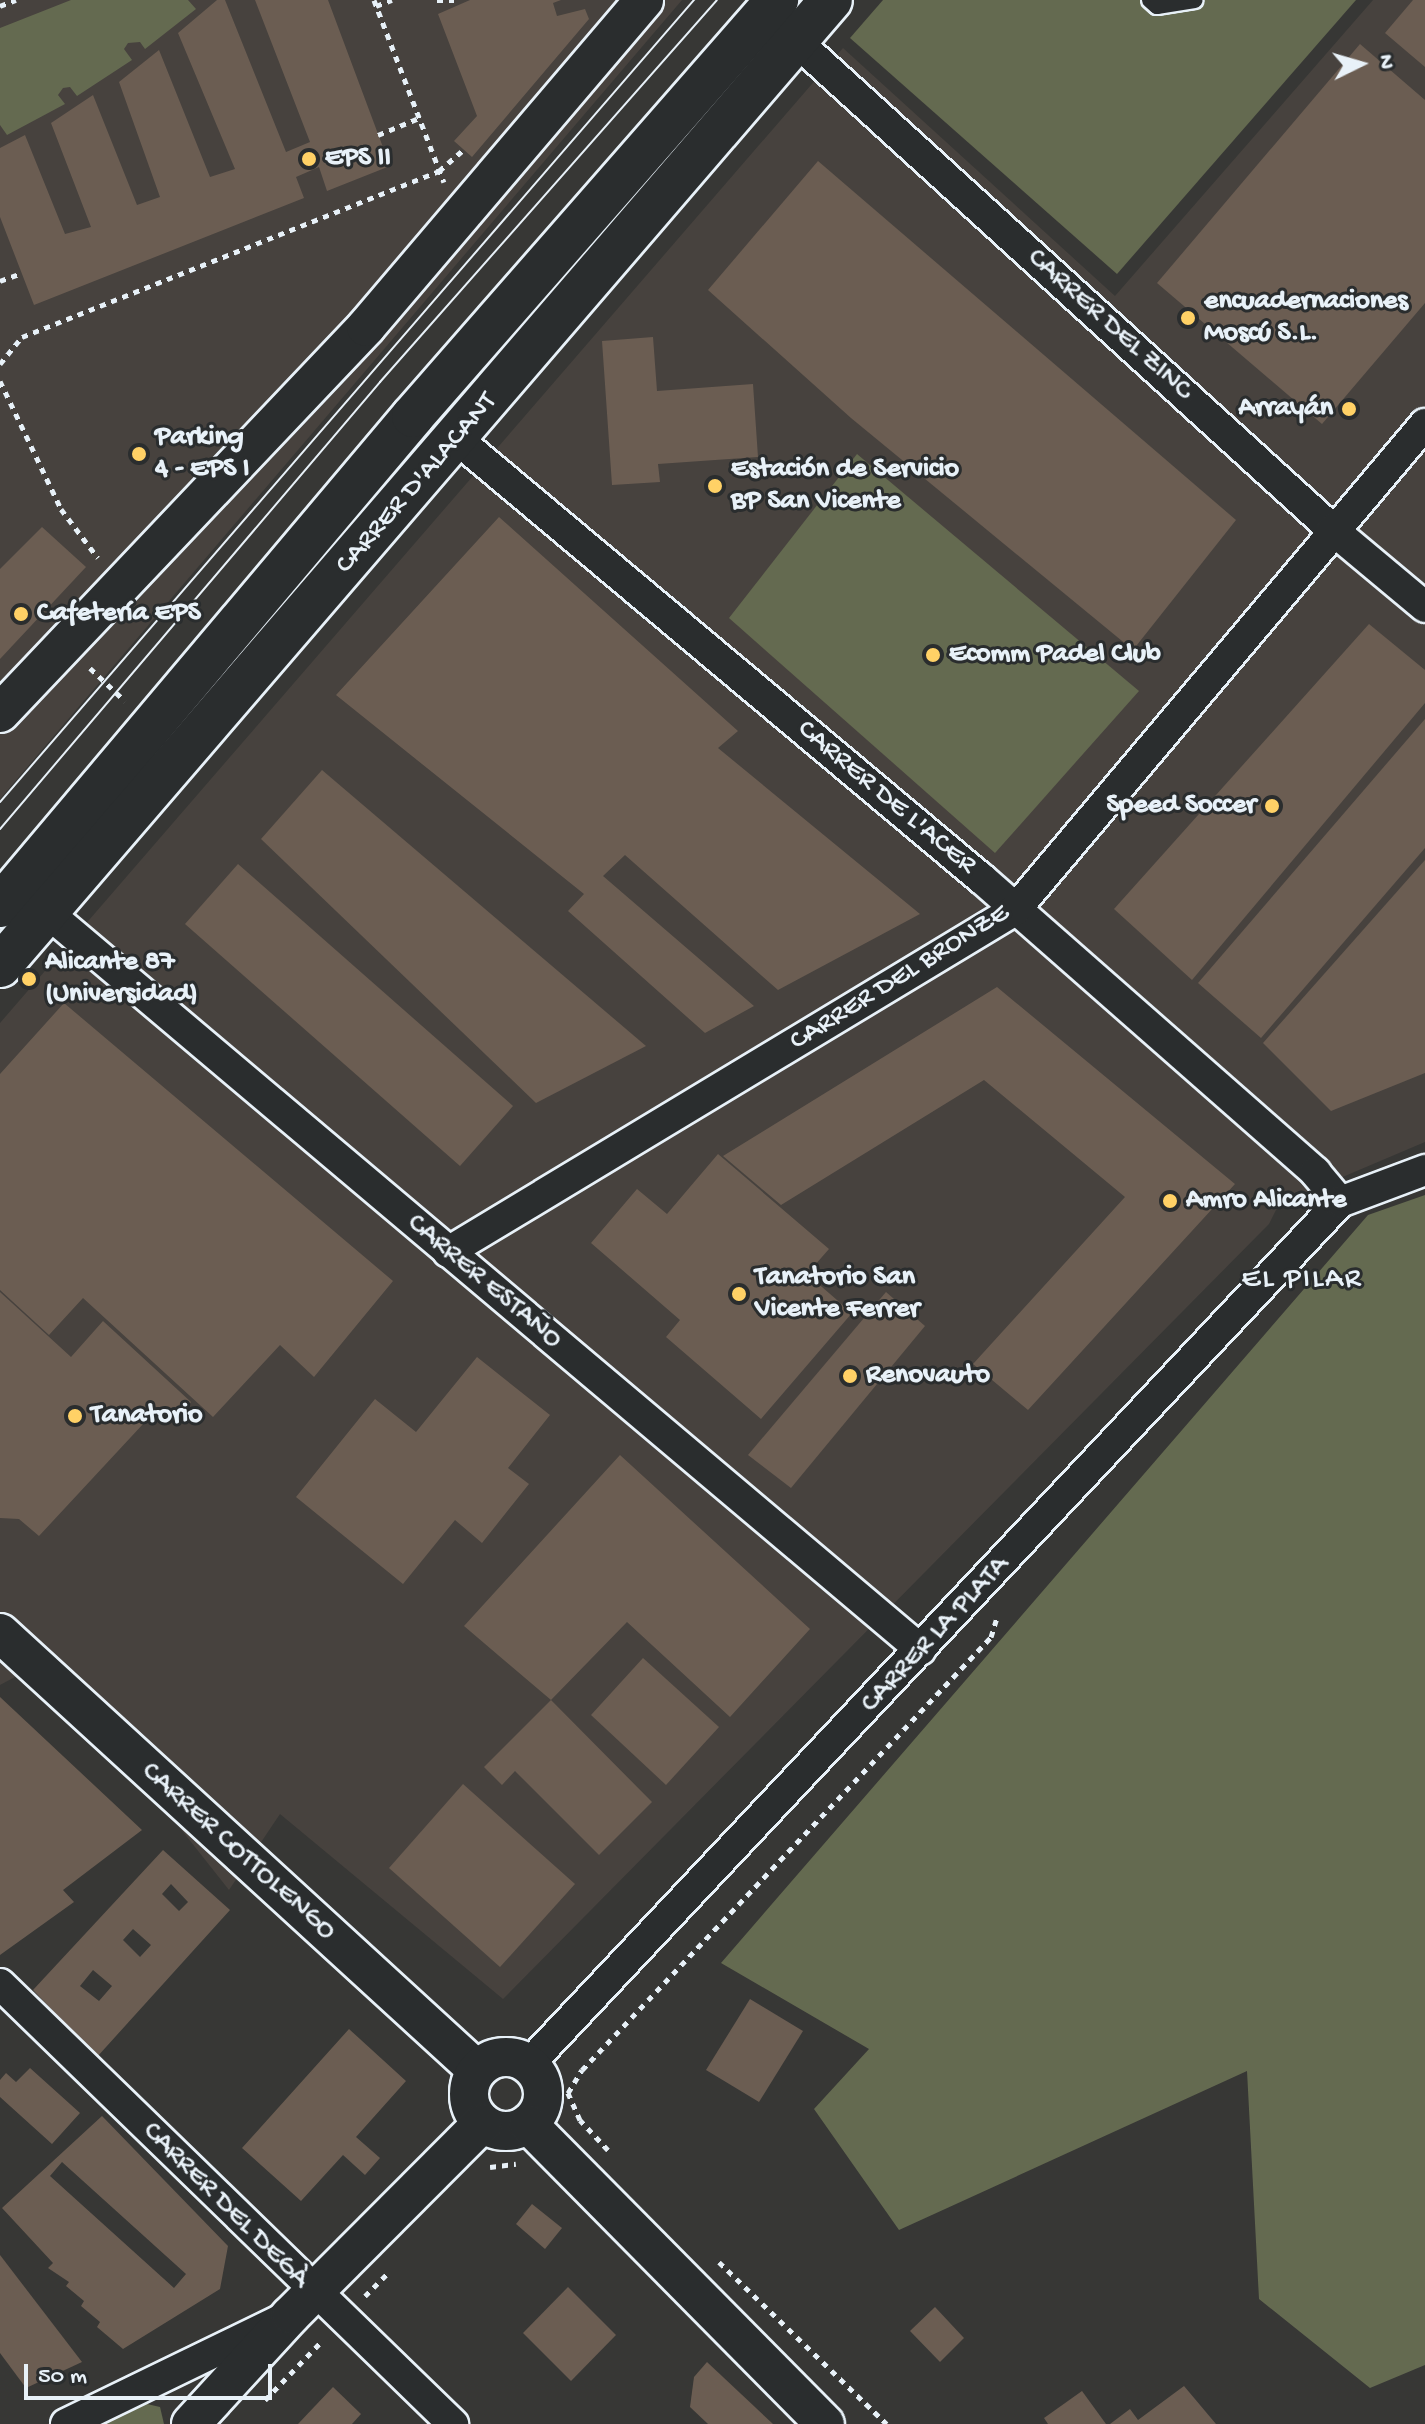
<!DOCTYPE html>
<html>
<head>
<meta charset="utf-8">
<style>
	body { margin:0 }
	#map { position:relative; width:1425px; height:2424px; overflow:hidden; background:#373735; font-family:"Gochi Hand",sans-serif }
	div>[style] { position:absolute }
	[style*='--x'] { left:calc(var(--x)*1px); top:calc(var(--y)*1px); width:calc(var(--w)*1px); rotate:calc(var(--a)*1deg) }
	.built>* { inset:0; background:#47423e }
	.green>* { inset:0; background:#646a50 }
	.building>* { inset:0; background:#6b5d52 }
	.path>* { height:5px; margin-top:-2.5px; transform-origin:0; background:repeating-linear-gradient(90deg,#e8f1f8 0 6px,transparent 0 12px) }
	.roads { filter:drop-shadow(2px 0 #e8f1f8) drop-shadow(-2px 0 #e8f1f8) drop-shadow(0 2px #e8f1f8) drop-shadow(0 -2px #e8f1f8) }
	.service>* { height:16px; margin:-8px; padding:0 8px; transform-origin:8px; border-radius:8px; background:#2a2d2e }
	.minor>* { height:30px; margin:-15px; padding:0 15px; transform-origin:15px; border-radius:15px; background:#2a2d2e }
	.tertiary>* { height:38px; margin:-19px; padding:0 19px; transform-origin:19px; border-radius:19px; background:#2a2d2e }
	.tertiary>.ring { margin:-19px; padding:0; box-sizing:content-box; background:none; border:38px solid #2a2d2e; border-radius:50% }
	.secondary>* { height:42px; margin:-21px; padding:0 21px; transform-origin:21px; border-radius:21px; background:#2a2d2e }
	.tram>* { height:2px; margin:-1px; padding:0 1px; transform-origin:1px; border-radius:1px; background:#e8f1f8 }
	.dots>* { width:22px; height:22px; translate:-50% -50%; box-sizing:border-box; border:4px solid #2a2d2e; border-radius:50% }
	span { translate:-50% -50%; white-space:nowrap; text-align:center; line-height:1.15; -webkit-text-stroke:6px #2a2d2e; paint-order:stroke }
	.poi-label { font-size:28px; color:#e8f1f8; font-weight:700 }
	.left { translate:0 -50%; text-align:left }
	.right { translate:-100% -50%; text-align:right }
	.street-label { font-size:28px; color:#e8f1f8 }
	.neighbourhood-label { font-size:30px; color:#e8f1f8; letter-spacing:2px }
	.north { position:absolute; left:1321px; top:24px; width:80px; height:80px; -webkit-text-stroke:6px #2a2d2e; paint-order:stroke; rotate:85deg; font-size:22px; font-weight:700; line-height:32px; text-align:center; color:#e8f1f8 }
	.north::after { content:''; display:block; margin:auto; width:28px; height:36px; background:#e8f1f8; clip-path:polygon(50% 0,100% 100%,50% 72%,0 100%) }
	.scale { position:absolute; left:24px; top:2364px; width:248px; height:36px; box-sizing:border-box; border:4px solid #e8f1f8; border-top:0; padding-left:10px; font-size:24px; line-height:28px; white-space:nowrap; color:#e8f1f8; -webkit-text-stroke:6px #2a2d2e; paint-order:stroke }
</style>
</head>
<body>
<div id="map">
	<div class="built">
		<i style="clip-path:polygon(0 0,682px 0,0 799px)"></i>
		<i style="clip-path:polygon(1373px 0,1425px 0,1425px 1142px,1279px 1204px,1269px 1224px,503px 1999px,280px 1814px,229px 1890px,47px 1660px,0 1685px,0 1023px,843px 48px,1115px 296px)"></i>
	</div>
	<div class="green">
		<i style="clip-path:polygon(71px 0,188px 0,196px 9px,145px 49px,140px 42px,128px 43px,124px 49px,132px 60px,77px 96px,70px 87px,63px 88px,58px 95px,65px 104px,7px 135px,0 125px,0 28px)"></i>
		<i style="clip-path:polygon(883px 0,1356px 0,1117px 274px,850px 38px)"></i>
		<i style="clip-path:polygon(857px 454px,1139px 691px,995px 853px,729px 618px)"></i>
		<i style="clip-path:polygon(1425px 1195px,1425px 2365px,1370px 2388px,1259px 2299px,1247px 2071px,899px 2230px,814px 2109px,869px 2049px,721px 1963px,1368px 1215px)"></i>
		<i style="clip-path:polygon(134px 2401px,160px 2407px,164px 2424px,86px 2424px)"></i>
	</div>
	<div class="building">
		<i style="clip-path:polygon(217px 0,225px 0,286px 152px,310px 142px,255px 0,328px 0,390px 166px,327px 191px,319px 167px,296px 177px,304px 198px,34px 305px,0 217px,0 148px,25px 135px,65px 234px,91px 227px,51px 123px,93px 95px,137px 205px,160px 197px,119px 82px,159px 50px,210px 177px,235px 169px,178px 33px)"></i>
		<i style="clip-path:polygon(470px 0,561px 0,553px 3px,557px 16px,585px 9px,589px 19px,472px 157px,454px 141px,477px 116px,438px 14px)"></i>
		<i style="clip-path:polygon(1413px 0,1425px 0,1425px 67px,1385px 33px)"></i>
		<i style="clip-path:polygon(1360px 44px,1425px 100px,1425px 303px,1322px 424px,1157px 283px)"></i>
		<i style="clip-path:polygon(818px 161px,1236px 520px,1133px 650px,851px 418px,708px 290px)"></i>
		<i style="clip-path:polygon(653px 337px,657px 391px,753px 384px,758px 457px,658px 464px,660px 482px,612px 485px,602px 341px)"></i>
		<i style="clip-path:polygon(499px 517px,738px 731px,718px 748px,920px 914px,778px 990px,625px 855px,603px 876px,754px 1006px,705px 1033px,568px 911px,584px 894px,336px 695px)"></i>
		<i style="clip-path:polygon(42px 527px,86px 567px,0 659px,0 569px)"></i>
		<i style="clip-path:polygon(1369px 624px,1425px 670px,1425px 703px,1192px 980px,1114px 909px)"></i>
		<i style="clip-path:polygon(1425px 719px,1425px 848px,1261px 1038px,1198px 983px)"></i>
		<i style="clip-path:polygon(322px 770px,646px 1046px,536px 1103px,261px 839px)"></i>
		<i style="clip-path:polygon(1425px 860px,1425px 1073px,1331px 1111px,1263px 1043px)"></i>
		<i style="clip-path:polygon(238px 864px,513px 1106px,460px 1166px,185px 924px)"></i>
		<i style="clip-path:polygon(997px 987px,1235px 1184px,1028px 1410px,973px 1364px,1125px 1197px,984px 1080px,781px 1205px,723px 1156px)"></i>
		<i style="clip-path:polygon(64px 1003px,393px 1281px,314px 1377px,280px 1345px,213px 1417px,83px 1298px,49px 1335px,0 1290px,0 1074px)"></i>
		<i style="clip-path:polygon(718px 1154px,829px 1249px,807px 1274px,852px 1313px,761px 1419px,666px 1337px,680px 1320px,591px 1243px,637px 1189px,667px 1214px)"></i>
		<i style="clip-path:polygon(0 1292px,71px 1357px,103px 1321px,191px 1402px,174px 1423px,157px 1409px,39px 1536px,19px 1519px,0 1518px)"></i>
		<i style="clip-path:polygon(886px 1292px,925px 1326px,791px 1488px,748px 1455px)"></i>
		<i style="clip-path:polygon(477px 1357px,550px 1415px,508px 1468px,529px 1484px,482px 1543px,455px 1520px,403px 1584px,296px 1497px,375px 1399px,416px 1432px)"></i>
		<i style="clip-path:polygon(620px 1455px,810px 1629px,730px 1717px,627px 1622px,551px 1700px,464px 1626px)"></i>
		<i style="clip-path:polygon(643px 1658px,719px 1727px,666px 1785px,591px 1715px)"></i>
		<i style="clip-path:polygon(0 1697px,142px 1830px,63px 1890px,74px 1902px,0 1955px)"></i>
		<i style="clip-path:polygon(551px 1700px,652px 1802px,599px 1855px,515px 1771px,502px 1785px,484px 1767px)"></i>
		<i style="clip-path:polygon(463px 1784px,575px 1884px,500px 1967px,389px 1868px)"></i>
		<i style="clip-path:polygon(evenodd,163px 1850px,230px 1910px,97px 2057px,33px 1990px,163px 1850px,171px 1884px,188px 1902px,179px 1911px,162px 1894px,171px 1884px,163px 1850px,133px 1929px,151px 1945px,140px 1957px,123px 1940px,133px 1929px,163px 1850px,93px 1970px,112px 1986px,99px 2001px,80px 1986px,93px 1970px)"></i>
		<i style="clip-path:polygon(750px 1999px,803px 2031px,759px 2102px,706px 2070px)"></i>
		<i style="clip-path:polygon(349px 2029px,406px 2081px,356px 2137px,380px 2158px,365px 2175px,343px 2155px,301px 2201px,242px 2148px)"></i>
		<i style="clip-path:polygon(30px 2068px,80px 2113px,52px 2144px,0 2097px,0 2080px,6px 2073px,16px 2082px)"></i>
		<i style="clip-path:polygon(evenodd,102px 2116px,228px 2246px,220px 2289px,123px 2349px,97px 2327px,100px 2322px,81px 2306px,84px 2301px,66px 2286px,69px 2282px,48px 2268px,53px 2263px,2px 2208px,102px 2116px,62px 2162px,186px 2274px,174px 2288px,50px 2176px,62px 2162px)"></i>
		<i style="clip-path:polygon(532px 2204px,562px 2228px,545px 2249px,516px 2224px)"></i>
		<i style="clip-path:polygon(0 2255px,82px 2362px,26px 2388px,0 2353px)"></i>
		<i style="clip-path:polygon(568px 2287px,616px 2335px,571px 2381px,523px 2333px)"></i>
		<i style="clip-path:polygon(935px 2307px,964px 2338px,940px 2362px,910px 2331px)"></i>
		<i style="clip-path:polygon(707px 2362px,773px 2424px,708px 2424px,690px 2407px,694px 2377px)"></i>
		<i style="clip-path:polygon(1184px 2386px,1216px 2424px,1110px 2424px,1130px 2409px,1138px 2420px)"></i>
		<i style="clip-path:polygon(333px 2387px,361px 2414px,352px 2424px,298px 2424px)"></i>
		<i style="clip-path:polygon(1082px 2391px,1106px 2424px,1048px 2424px,1044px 2418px)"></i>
	</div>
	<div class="path">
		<i style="--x:374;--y:0;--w:195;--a:69"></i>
		<i style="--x:437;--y:0;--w:17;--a:0"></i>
		<i style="--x:0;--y:6;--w:17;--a:-21"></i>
		<i style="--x:376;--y:6;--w:17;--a:-21"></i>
		<i style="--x:378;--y:135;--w:44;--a:-22.5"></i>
		<i style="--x:0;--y:281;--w:23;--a:-20"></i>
		<i style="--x:0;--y:364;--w:35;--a:-51"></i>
		<i style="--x:22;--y:337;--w:449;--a:-21.7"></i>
		<i style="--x:439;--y:171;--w:32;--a:-41"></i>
		<i style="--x:0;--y:381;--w:142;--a:64.5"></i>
		<i style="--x:61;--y:509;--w:61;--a:52.9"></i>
		<i style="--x:90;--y:668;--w:48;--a:43.3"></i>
		<i style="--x:608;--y:2150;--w:41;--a:-133"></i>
		<i style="--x:580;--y:2120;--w:30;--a:-114"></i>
		<i style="--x:568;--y:2093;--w:27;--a:-59"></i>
		<i style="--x:582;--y:2070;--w:596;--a:-46.63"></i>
		<i style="--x:991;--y:1637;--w:21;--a:-73"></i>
		<i style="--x:490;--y:2167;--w:26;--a:-7"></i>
		<i style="--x:719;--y:2262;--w:233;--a:44"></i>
		<i style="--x:365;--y:2296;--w:30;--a:-45"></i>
		<i style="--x:265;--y:2400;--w:82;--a:-46"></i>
	</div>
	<div class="roads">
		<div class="service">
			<i style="--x:1150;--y:0;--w:9;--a:41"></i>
			<i style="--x:1157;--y:6;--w:38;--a:-9"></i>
		</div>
		<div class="minor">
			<i style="--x:796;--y:41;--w:726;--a:42.32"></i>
			<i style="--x:1333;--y:530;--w:120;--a:39.9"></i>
			<i style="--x:457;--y:439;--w:685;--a:39.97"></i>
			<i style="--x:982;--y:879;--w:444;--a:41.3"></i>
			<i style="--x:1315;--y:1172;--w:39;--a:50"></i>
			<i style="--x:48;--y:913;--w:1142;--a:40.17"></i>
			<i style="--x:448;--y:1252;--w:662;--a:-31.1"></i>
			<i style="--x:1015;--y:910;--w:636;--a:-49.85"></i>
			<i style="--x:0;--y:1984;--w:632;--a:44.17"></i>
			<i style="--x:529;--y:2064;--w:1184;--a:-46.75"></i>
			<i style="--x:1340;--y:1202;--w:91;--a:-20.6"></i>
			<i style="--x:66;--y:2424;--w:240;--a:-25.9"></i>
		</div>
		<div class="tertiary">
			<i style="--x:0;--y:713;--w:532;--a:-46.52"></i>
			<i style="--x:366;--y:327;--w:429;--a:-49.6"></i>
			<i style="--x:0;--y:1633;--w:647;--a:42.49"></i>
			<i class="ring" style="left:469px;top:2057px;width:36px;height:36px"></i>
			<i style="--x:528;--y:2124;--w:422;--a:45.3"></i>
			<i style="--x:191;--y:2424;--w:148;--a:-47.5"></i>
			<i style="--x:291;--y:2315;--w:271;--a:-45.1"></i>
		</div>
		<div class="secondary">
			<i style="--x:0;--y:906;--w:641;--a:-49.87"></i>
			<i style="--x:413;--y:416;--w:553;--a:-48.81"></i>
			<i style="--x:0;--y:966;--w:1274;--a:-49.3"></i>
		</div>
	</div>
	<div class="tram">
		<i style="--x:0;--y:802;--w:1061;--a:-49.13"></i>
		<i style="--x:0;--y:829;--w:587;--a:-49.63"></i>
		<i style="--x:380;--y:382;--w:509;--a:-48.58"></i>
	</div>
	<div class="dots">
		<i style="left:309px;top:159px;background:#ffd166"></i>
		<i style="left:1188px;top:318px;background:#ffd166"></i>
		<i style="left:1349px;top:409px;background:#ffd166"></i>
		<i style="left:139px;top:454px;background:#ffd166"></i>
		<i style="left:715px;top:486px;background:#ffd166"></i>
		<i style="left:21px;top:614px;background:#ffd166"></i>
		<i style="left:933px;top:655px;background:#ffd166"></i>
		<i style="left:1272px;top:806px;background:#ffd166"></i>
		<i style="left:29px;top:979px;background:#ffd166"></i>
		<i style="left:1170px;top:1201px;background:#ffd166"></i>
		<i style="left:739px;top:1294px;background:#ffd166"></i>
		<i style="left:850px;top:1376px;background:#ffd166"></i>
		<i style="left:75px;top:1416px;background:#ffd166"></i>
	</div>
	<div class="poi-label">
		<span class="left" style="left:325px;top:159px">EPS II</span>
		<span class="left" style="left:1204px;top:318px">encuadernaciones<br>Moscú S.L.</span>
		<span class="right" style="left:1333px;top:409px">Arrayán</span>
		<span class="left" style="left:155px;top:454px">Parking<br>4 - EPS I</span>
		<span class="left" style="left:731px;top:486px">Estación de Servicio<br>BP San Vicente</span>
		<span class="left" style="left:37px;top:614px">Cafetería EPS</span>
		<span class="left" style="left:949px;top:655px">Ecomm Padel Club</span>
		<span class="right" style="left:1256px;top:806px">Speed Soccer</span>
		<span class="left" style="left:45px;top:979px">Alicante 87<br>(Universidad)</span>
		<span class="left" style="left:1186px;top:1201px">Amro Alicante</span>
		<span class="left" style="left:755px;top:1294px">Tanatorio San<br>Vicente Ferrer</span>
		<span class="left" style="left:866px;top:1376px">Renovauto</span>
		<span class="left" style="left:91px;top:1416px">Tanatorio</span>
	</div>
	<div class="street-label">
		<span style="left:1109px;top:325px;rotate:42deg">CARRER DEL ZINC</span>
		<span style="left:417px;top:484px;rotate:-49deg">CARRER D'ALACANT</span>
		<span style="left:886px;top:798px;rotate:40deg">CARRER DE L'ACER</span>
		<span style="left:900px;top:978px;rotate:-32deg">CARRER DEL BRONZE</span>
		<span style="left:484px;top:1282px;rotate:40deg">CARRER ESTAÑO</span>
		<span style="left:936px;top:1635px;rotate:-47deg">CARRER LA PLATA</span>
		<span style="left:238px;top:1852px;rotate:42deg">CARRER COTTOLENGO</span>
		<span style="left:225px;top:2206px;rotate:45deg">CARRER DEL DEGÀ</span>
	</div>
	<div class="neighbourhood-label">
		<span style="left:1302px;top:1281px">EL PILAR</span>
	</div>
	<div class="north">N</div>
	<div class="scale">50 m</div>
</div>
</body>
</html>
